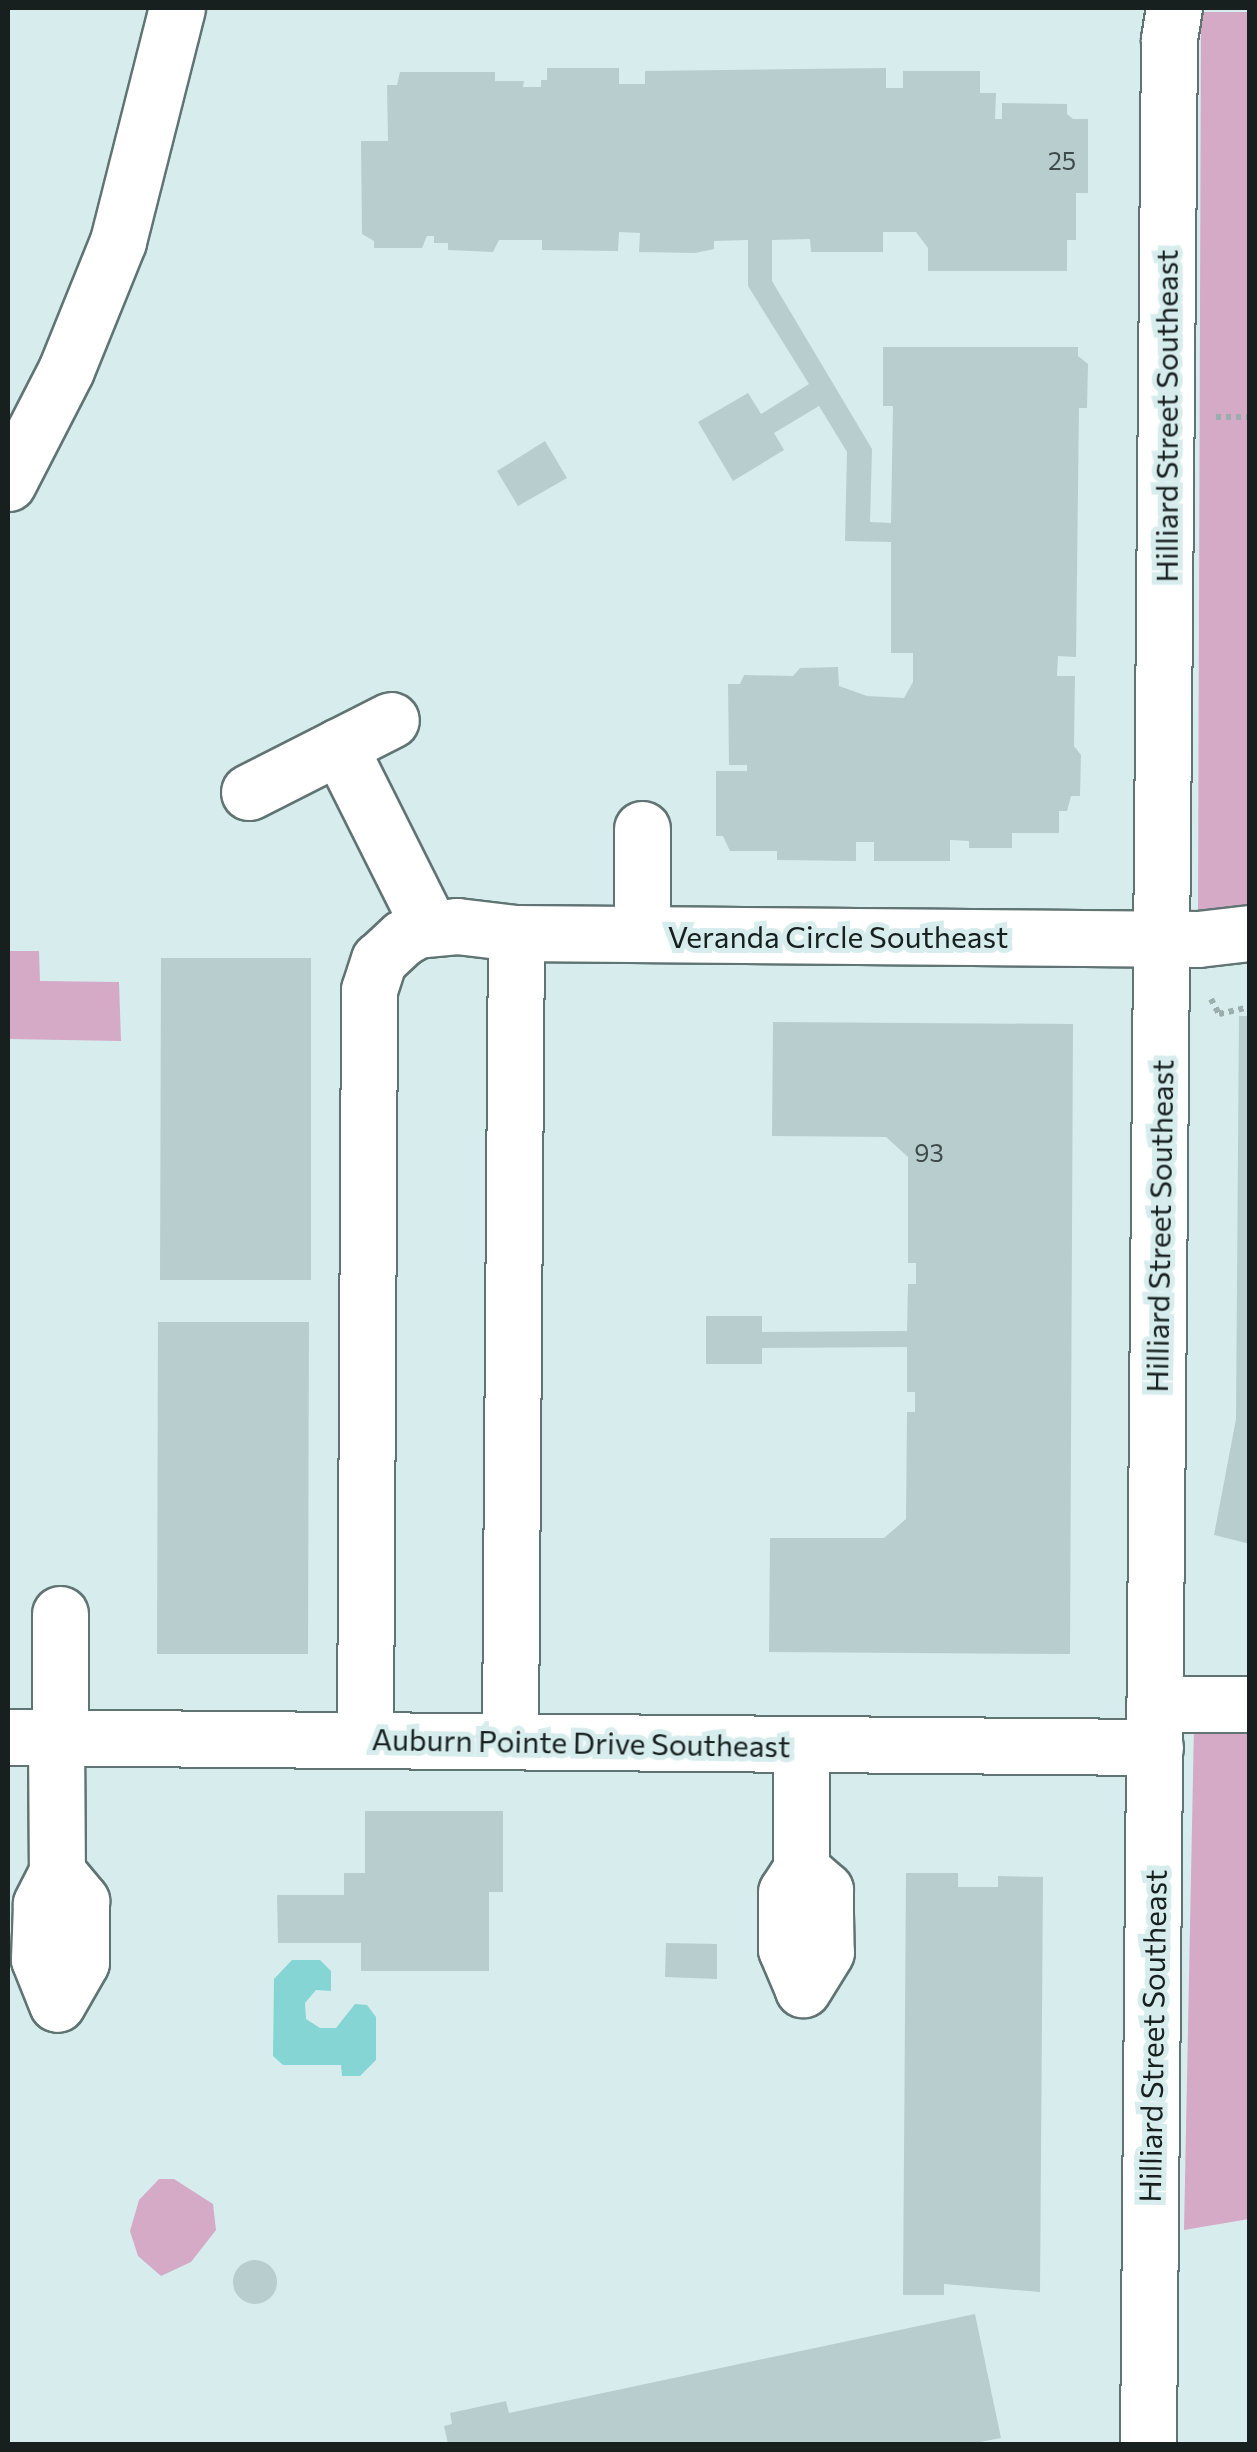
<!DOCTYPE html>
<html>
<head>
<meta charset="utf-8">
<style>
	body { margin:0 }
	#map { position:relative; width:1257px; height:2452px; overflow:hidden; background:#d7eded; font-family:Commissioner,sans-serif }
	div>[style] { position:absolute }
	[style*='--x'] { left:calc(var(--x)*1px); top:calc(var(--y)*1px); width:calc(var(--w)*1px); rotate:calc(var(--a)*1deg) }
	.green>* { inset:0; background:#d4aac7 }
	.water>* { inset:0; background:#85d5d5 }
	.building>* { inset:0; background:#b8cece }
	.round { border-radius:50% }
	.path>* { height:6px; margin-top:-3px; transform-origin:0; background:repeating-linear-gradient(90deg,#9badad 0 5px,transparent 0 10px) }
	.roads { filter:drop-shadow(2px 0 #607473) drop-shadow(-2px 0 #607473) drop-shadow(0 2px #607473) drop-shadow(0 -2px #607473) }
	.minor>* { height:55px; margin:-27.5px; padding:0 27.5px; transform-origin:27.5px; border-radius:27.5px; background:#fff }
	.highway>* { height:55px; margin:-27.5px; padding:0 27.5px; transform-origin:27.5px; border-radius:27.5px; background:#fff }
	span { translate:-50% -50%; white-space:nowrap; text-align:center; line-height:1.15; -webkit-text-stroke:10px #d7eded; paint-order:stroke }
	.number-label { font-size:25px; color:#3f4b4b }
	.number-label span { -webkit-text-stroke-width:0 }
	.street-label { font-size:30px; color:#171f1f }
	.frame { position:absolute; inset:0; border:10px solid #171f1f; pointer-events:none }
</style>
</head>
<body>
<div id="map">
	<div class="green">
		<i style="clip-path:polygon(1201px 12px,1249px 12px,1249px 908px,1198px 911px)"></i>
		<i style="clip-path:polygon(8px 951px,39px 951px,40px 981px,119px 982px,121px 1041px,8px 1039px)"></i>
		<i style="clip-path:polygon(1249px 1724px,1249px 2219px,1184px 2230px,1194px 1725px)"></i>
		<i style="clip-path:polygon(159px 2179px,174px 2179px,213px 2204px,216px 2230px,191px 2262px,161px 2276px,138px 2256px,130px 2231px,139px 2200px)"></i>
	</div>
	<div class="water">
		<i style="clip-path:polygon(292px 1960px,320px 1960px,331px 1971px,331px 1991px,316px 1990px,305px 2003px,306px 2019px,320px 2028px,336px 2028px,355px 2004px,367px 2005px,376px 2017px,376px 2060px,360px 2076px,342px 2076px,341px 2065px,283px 2065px,273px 2056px,274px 1979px)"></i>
	</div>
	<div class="building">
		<i style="clip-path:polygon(547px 68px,619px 68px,619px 84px,645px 84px,645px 71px,886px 68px,886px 88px,903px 88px,903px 71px,980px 71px,980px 93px,996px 93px,995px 119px,1002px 119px,1002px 103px,1067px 104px,1067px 114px,1073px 119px,1088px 119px,1088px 193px,1076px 193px,1076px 240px,1067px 240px,1067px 271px,928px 271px,928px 248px,916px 232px,883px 232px,883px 252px,811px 252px,810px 239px,772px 240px,772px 281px,872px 449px,870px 522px,891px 523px,893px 406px,883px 406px,883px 347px,1078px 347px,1078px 356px,1088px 364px,1087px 408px,1079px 408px,1076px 657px,1058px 656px,1057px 676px,1075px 676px,1074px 746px,1081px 755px,1080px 796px,1071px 796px,1067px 811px,1059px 811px,1059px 833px,1012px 833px,1012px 848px,969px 848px,969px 841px,950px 840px,950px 861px,874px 861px,874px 842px,856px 842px,856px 861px,777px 860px,777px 851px,730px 851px,723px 836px,716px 836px,716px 771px,747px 771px,747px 765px,729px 765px,728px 684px,740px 684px,744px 675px,793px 676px,800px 668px,838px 667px,839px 686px,867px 696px,904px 698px,913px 682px,913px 653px,891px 653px,891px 542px,845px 541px,847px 452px,819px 406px,774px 433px,784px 450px,733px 481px,698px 422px,748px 393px,761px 414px,809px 384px,748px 286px,748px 240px,714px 241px,714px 249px,695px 253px,639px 252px,640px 233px,619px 232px,618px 251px,542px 250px,542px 240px,499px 240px,493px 252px,448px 250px,448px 243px,434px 243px,434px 236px,427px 236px,422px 248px,374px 248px,374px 241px,362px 234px,361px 141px,388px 141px,387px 85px,397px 85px,400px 72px,495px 72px,495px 81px,524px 81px,523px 87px,541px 87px,541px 80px,547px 80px)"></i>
		<i style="clip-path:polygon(545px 441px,567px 478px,518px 506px,497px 471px)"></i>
		<i style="clip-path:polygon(161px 958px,311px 958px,311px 1280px,160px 1280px)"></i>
		<i style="clip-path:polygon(1239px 1016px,1250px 1016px,1250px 1544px,1214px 1535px,1236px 1419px)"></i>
		<i style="clip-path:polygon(773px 1022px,1073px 1024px,1070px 1654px,769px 1652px,770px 1538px,884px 1538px,906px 1519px,907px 1412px,915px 1412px,915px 1392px,907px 1392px,907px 1347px,762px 1348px,762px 1364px,706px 1364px,706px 1316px,762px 1316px,762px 1332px,907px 1331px,908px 1284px,916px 1284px,916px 1263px,908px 1263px,908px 1157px,886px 1137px,772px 1136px)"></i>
		<i style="clip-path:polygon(158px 1322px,309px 1322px,308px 1654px,157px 1654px)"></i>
		<i style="clip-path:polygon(365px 1811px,503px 1811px,503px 1892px,489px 1892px,489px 1971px,361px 1971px,361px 1943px,278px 1943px,277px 1895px,344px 1895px,344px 1873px,365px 1873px)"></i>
		<i style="clip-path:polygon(906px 1873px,958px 1873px,958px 1887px,998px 1887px,998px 1876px,1043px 1877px,1040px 2292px,944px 2284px,944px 2295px,903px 2295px)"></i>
		<i style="clip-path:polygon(666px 1943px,717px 1944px,717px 1979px,665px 1977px)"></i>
		<i class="round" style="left:233px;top:2260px;width:44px;height:44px"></i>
		<i style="clip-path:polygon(975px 2314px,1001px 2438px,969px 2444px,448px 2444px,444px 2426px,452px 2424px,450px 2413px,506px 2401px,509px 2413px)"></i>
	</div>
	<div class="path">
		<i style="--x:1216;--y:417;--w:34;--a:0"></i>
		<i style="--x:1211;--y:999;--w:17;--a:62"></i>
		<i style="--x:1219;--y:1014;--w:32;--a:-13"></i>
	</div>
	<div class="roads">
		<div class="minor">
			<i style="--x:339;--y:746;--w:203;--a:63.4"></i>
			<i style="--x:249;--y:792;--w:159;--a:-26.9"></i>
			<i style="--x:642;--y:829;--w:105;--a:90"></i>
			<i style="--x:516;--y:933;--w:682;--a:0.5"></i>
			<i style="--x:1198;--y:939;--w:52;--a:-6.6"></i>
			<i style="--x:60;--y:1614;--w:123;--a:90"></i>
			<i style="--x:1155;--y:1704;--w:95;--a:0"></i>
			<i style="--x:8;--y:1737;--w:1147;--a:0.5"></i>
			<i style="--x:56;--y:1737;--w:135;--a:89.6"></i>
			<i style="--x:57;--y:1872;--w:36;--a:117"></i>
			<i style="--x:41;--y:1904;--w:55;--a:92.1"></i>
			<i style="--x:39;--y:1959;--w:48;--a:68.2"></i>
			<i style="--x:365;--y:1740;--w:750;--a:-89.69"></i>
			<i style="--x:369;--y:990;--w:32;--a:-72"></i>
			<i style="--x:379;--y:960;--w:33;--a:-43"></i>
			<i style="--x:403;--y:938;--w:16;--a:-30"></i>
			<i style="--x:417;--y:930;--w:40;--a:-5.7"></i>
			<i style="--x:457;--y:926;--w:59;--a:6.8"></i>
			<i style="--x:516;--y:933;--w:808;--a:90.43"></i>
			<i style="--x:801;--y:1744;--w:125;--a:90"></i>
			<i style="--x:801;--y:1869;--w:27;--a:123"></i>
			<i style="--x:786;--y:1892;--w:57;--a:90"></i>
			<i style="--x:786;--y:1949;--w:43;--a:67"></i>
			<i style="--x:801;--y:1869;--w:32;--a:41"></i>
			<i style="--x:825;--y:1890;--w:23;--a:90"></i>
			<i style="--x:825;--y:1913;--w:39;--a:89"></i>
			<i style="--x:826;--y:1952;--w:44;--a:121.9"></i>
			<i style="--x:57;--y:1872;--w:38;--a:50"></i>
			<i style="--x:81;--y:1901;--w:61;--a:90"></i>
			<i style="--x:81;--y:1962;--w:48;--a:119.7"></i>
			<i style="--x:1148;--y:2444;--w:2405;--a:-89.5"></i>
			<i style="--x:1169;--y:39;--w:31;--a:-81"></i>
		</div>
		<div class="highway">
			<i style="--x:8;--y:483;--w:127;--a:-62.8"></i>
			<i style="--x:66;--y:370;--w:139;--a:-68"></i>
			<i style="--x:118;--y:241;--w:240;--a:-75.8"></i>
		</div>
	</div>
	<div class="number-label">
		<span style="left:1062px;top:160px">25</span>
		<span style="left:929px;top:1152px">93</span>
	</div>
	<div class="street-label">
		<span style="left:1166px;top:416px;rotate:-90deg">Hilliard Street Southeast</span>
		<span style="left:838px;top:936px">Veranda Circle Southeast</span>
		<span style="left:1159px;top:1226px;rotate:-89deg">Hilliard Street Southeast</span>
		<span style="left:581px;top:1742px;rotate:1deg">Auburn Pointe Drive Southeast</span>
		<span style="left:1152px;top:2036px;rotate:-89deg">Hilliard Street Southeast</span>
	</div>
	<div class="frame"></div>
</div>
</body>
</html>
